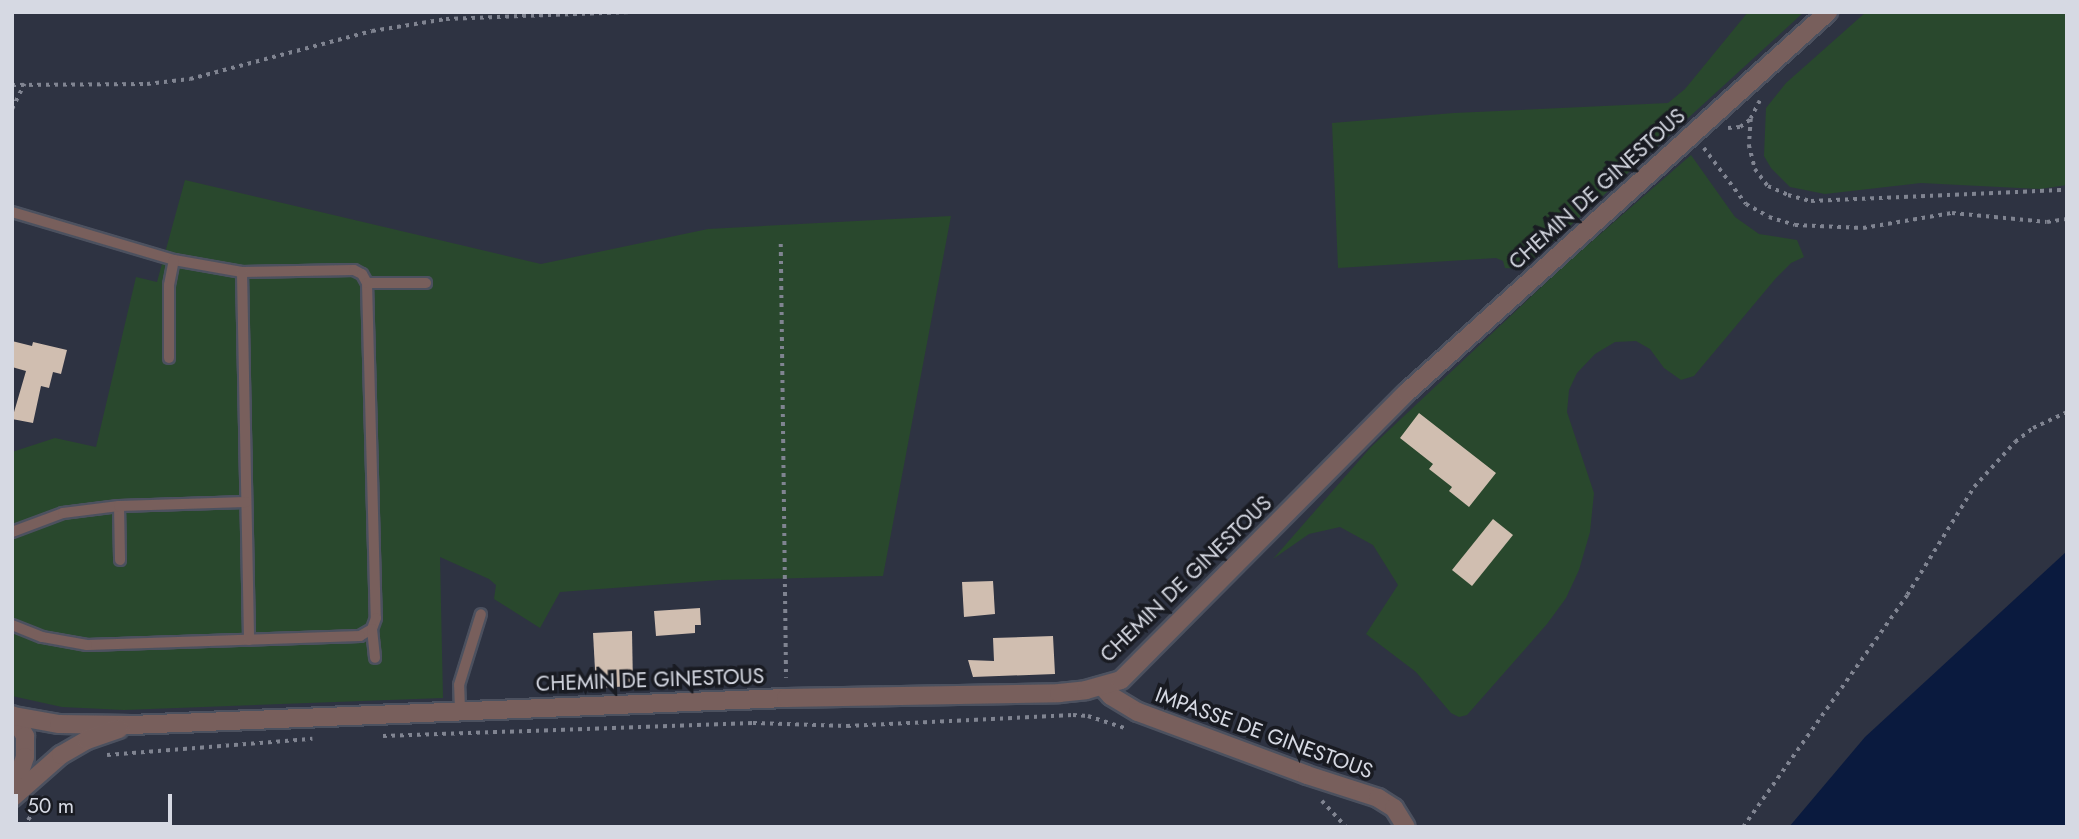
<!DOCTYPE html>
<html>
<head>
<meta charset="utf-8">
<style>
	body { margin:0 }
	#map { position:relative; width:2079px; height:839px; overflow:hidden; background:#2e3342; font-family:Jost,sans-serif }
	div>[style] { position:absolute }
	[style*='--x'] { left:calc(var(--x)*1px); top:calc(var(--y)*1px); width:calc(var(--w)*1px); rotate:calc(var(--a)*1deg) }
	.green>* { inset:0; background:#29482d }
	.water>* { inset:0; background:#0a1a3e }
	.building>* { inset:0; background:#d0beb0 }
	.path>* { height:3.5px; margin-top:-1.75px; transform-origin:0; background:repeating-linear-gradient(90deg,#808491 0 3.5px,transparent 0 8.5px) }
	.roads { filter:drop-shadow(2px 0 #4c515f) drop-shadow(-2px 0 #4c515f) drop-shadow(0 2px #4c515f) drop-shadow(0 -2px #4c515f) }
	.service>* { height:10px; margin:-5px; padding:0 5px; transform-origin:5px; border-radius:5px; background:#785f5c }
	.minor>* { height:18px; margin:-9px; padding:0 9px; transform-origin:9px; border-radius:9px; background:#785f5c }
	span { translate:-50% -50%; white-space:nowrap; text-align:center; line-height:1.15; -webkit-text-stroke:7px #191b22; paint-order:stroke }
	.street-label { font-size:21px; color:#d6d9e3 }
	.frame { position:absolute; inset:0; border:14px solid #d6d9e3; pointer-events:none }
	.scale { position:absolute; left:14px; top:794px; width:158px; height:32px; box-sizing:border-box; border:4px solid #d6d9e3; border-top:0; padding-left:9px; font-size:21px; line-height:24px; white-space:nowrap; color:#d6d9e3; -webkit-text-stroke:5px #191b22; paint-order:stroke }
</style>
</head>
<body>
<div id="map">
	<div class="green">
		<i style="clip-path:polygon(1748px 12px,1804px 12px,1523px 269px,1505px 268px,1503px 261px,1496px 258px,1338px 268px,1332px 123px,1454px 113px,1668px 103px,1685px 89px)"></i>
		<i style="clip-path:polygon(1866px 12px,2067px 12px,2067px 185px,2040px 189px,1921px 183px,1825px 194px,1790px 187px,1771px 168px,1764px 156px,1766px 108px,1786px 83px)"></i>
		<i style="clip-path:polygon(1691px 155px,1735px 217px,1759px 234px,1797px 240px,1804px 257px,1791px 263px,1776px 278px,1694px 376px,1681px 380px,1664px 368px,1650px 349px,1636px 341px,1615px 342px,1595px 354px,1577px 373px,1569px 390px,1567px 412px,1594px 493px,1590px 532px,1579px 570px,1566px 598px,1547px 624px,1467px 715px,1459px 717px,1451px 713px,1416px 672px,1366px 634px,1398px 585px,1373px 545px,1340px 527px,1309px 534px,1273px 559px,1371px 447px,1567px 263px)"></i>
		<i style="clip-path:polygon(185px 180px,541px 264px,708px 229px,951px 216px,883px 576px,720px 580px,560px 592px,540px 628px,494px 599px,496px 585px,489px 579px,440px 557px,443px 698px,124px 710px,62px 707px,12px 696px,12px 452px,55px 438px,96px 447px,136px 277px,157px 282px)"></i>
	</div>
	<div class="water">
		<i style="clip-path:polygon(2067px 551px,2067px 827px,1789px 827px,1865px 737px)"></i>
	</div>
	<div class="building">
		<i style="clip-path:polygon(12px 341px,32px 346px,33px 342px,67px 350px,61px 374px,53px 372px,49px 388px,41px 386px,33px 423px,12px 419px,26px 371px,12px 367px)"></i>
		<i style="clip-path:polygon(1419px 413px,1496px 473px,1469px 507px,1449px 491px,1452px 487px,1429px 469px,1433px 464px,1400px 438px)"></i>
		<i style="clip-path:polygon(1493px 519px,1513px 535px,1472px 586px,1452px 570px)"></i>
		<i style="clip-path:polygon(993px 581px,995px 614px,964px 617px,962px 582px)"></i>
		<i style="clip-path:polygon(700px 608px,701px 625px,695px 625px,695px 633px,656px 636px,654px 611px)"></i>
		<i style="clip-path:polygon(632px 631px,633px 686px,596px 688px,593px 633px)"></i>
		<i style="clip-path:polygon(1053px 636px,1055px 674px,973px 677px,968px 660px,994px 661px,993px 638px)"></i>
	</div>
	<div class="path">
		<i style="--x:12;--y:85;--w:135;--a:-0.4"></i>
		<i style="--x:147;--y:84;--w:43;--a:-6.6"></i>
		<i style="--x:190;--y:79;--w:188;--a:-14.8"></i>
		<i style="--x:372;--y:31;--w:75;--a:-9.2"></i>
		<i style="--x:446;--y:19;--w:185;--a:-2.2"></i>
		<i style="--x:1760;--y:101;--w:20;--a:117"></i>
		<i style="--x:1751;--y:119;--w:26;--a:94"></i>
		<i style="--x:1749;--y:145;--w:25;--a:76"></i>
		<i style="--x:1755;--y:169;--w:21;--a:53"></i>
		<i style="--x:1768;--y:186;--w:22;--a:24"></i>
		<i style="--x:1788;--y:195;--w:24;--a:15"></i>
		<i style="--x:1811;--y:201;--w:256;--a:-2.5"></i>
		<i style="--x:12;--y:109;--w:28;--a:-64"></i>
		<i style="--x:1728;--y:128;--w:12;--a:-5"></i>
		<i style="--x:1740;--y:127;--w:14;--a:-36"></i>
		<i style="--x:1704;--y:148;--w:70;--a:53.1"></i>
		<i style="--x:1746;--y:204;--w:26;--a:29"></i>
		<i style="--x:1769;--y:217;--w:27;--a:17"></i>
		<i style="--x:1795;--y:225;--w:68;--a:2.5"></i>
		<i style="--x:1863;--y:228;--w:90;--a:-9.6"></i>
		<i style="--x:1952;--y:213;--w:95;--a:5.4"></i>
		<i style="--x:2047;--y:222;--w:20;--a:-9"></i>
		<i style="--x:781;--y:244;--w:434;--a:89.3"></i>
		<i style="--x:383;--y:736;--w:370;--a:-2"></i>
		<i style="--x:753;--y:723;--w:94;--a:1.8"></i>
		<i style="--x:847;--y:726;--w:226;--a:-2.8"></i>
		<i style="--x:1073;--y:715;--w:15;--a:4"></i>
		<i style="--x:1088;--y:716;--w:39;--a:18"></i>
		<i style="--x:107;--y:755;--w:206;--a:-4.5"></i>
		<i style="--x:1322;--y:801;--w:35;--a:47"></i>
		<i style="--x:23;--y:827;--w:37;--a:-55"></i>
		<i style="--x:1743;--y:827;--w:284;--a:-54.7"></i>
		<i style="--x:1907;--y:595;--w:127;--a:-58.2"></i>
		<i style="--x:1974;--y:487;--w:61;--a:-47.7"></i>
		<i style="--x:2015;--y:442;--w:23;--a:-38"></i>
		<i style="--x:2033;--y:428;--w:38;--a:-25"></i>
	</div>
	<div class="roads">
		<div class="service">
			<i style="--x:12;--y:212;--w:169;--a:16.5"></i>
			<i style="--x:174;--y:260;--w:69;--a:10"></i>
			<i style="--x:242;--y:272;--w:112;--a:-1"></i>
			<i style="--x:354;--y:270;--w:9;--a:27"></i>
			<i style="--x:362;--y:274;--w:10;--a:61"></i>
			<i style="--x:367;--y:283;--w:335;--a:88.5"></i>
			<i style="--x:376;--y:618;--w:12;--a:110"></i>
			<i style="--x:372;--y:629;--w:14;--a:150"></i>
			<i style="--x:360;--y:636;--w:273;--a:178.1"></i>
			<i style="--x:87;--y:645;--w:46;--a:-169.9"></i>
			<i style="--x:42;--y:637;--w:32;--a:-158"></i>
			<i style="--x:242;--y:272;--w:368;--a:88.9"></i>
			<i style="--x:367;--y:283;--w:59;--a:0"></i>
			<i style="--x:169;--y:358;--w:73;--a:-90"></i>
			<i style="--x:169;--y:285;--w:25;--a:-79"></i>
			<i style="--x:119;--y:506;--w:54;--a:88.9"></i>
			<i style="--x:12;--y:532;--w:54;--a:-20.4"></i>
			<i style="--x:63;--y:513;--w:56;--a:-7.1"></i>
			<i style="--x:119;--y:506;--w:127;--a:-1.8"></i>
			<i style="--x:372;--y:629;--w:29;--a:84"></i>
			<i style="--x:460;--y:710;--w:25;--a:-92"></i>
			<i style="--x:459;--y:685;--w:74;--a:-72.8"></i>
		</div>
		<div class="minor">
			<i style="--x:1102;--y:686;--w:13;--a:48"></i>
			<i style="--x:1111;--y:696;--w:31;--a:31"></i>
			<i style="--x:1138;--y:712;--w:180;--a:20.4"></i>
			<i style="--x:1307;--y:775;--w:75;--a:17.9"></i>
			<i style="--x:1378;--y:798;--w:19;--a:32"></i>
			<i style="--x:1394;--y:808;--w:22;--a:58"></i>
			<i style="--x:12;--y:715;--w:25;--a:58"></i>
			<i style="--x:25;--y:736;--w:21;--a:90"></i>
			<i style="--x:25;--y:757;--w:39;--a:109"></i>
			<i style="--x:14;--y:716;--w:46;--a:10.1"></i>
			<i style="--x:59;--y:724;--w:72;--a:0.8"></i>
			<i style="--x:131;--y:725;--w:656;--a:-2.36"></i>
			<i style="--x:786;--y:698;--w:273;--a:-1"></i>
			<i style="--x:1059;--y:693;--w:27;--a:-6"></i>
			<i style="--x:1086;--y:690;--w:36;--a:-16"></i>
			<i style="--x:1121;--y:680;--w:404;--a:-45.2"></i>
			<i style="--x:1406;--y:393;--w:569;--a:-42.08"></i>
			<i style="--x:12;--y:798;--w:65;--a:-41.3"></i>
			<i style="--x:61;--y:755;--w:30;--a:-30"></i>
			<i style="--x:87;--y:740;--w:34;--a:-19"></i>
		</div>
	</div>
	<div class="street-label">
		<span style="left:1597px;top:189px;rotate:-42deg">CHEMIN DE GINESTOUS</span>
		<span style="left:1186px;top:579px;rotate:-44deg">CHEMIN DE GINESTOUS</span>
		<span style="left:650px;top:680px;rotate:-2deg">CHEMIN DE GINESTOUS</span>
		<span style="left:1264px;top:733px;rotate:20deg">IMPASSE DE GINESTOUS</span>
	</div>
	<div class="frame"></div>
	<div class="scale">50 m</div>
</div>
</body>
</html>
